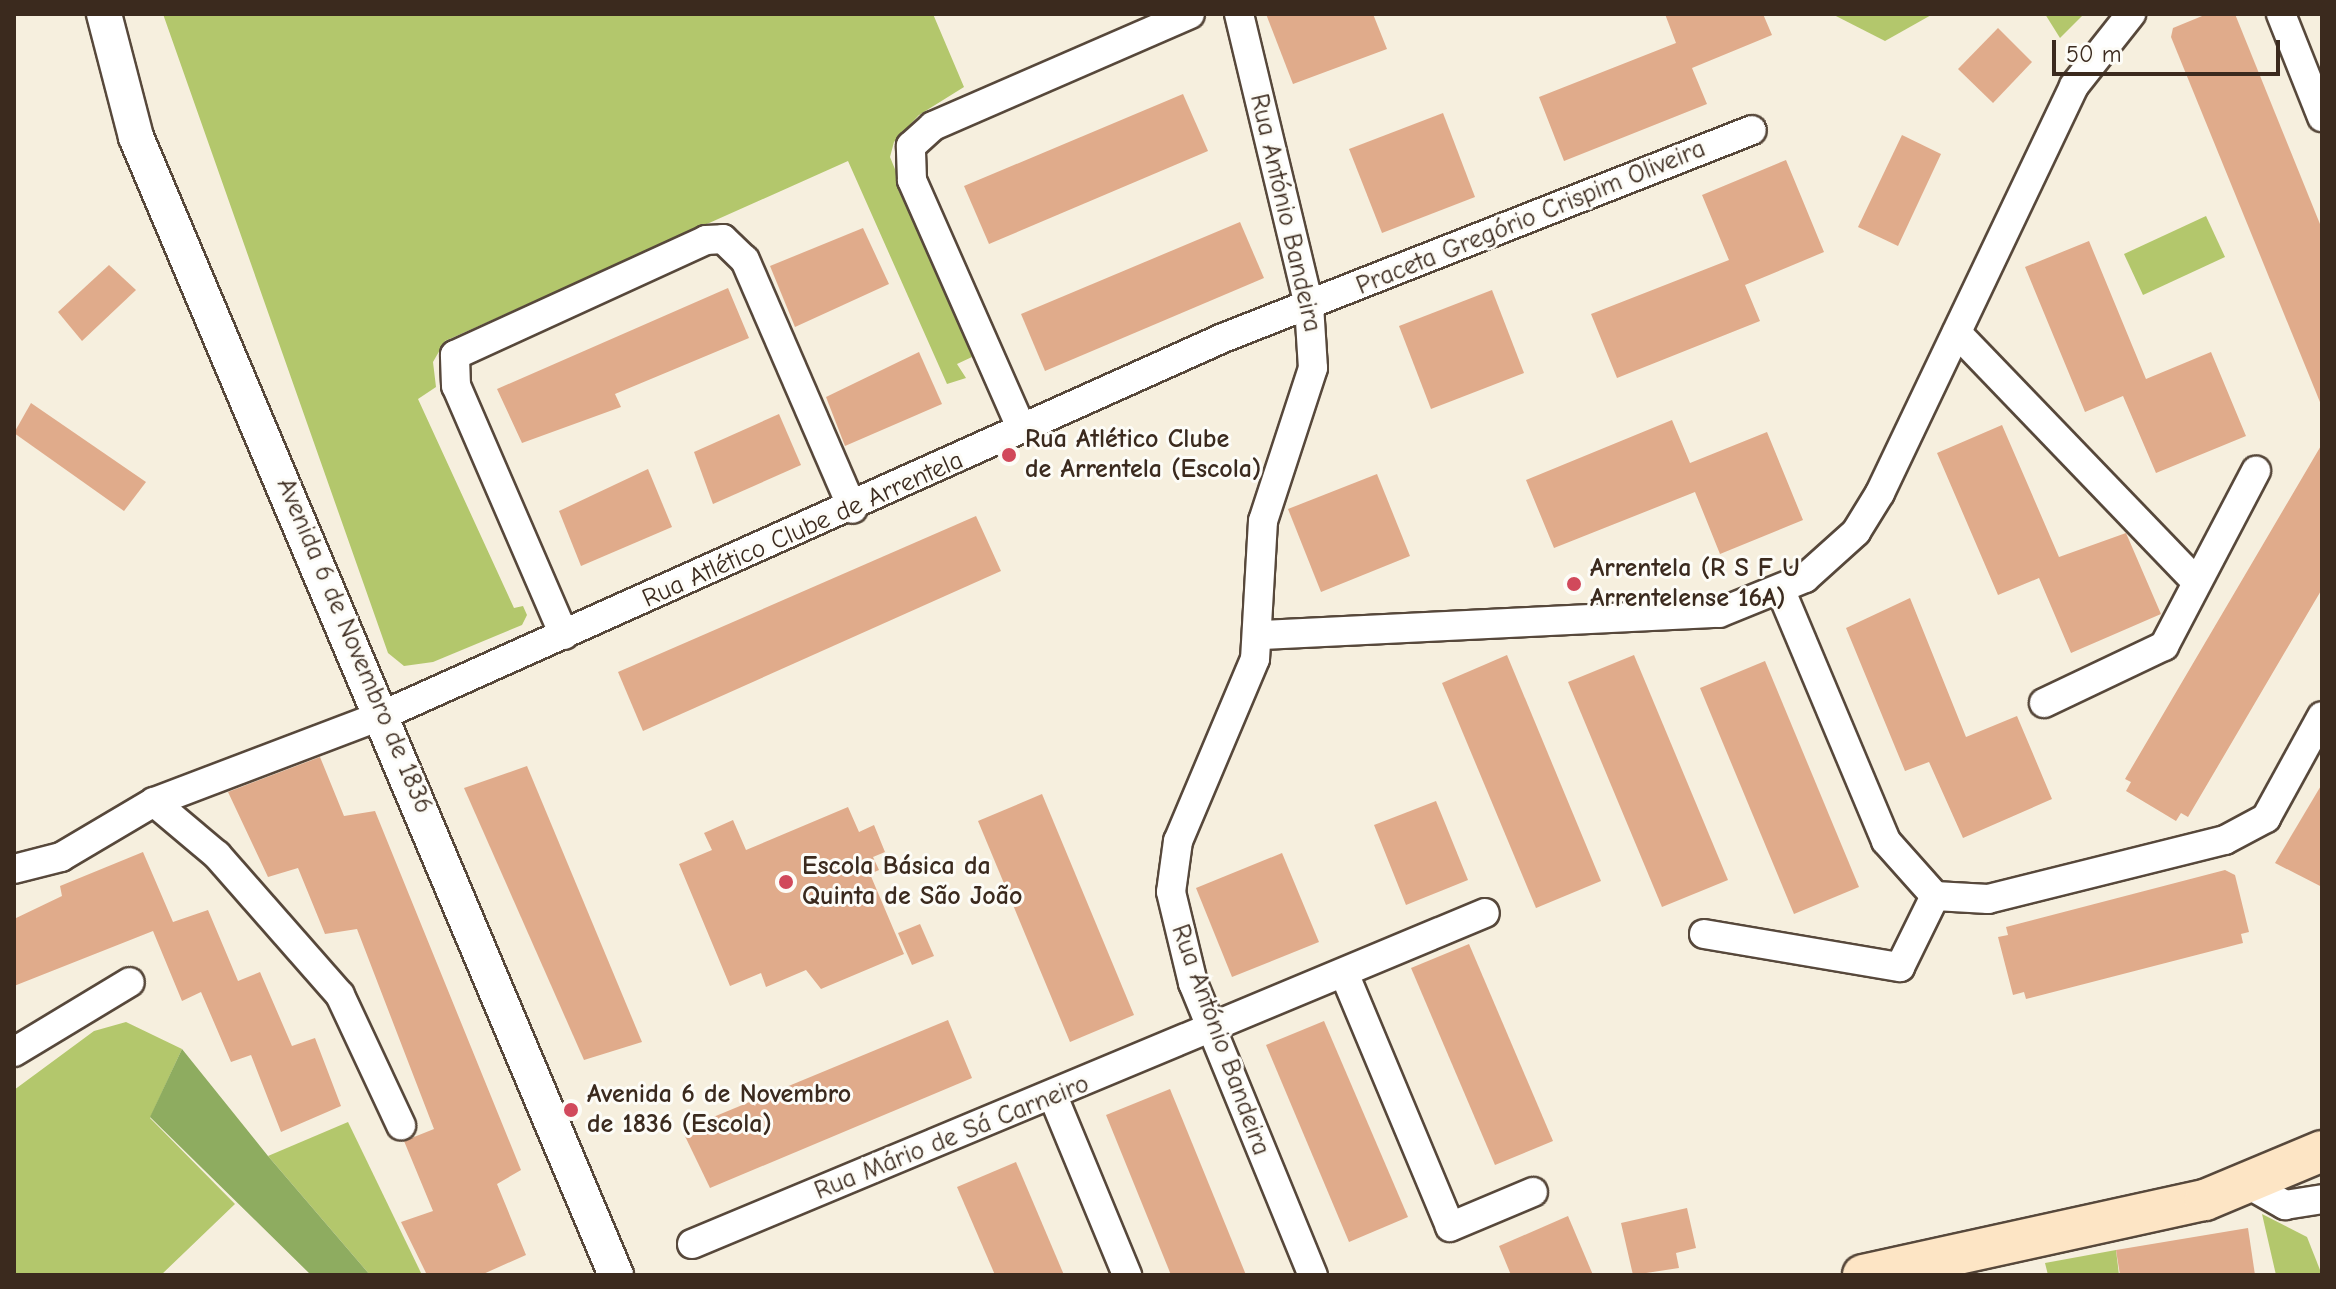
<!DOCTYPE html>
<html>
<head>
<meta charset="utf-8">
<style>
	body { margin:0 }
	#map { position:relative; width:2336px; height:1289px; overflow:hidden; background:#f6efde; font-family:"Comic Neue",sans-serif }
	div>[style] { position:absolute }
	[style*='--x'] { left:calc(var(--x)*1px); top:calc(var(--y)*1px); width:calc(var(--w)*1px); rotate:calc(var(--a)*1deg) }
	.green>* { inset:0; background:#b3c76c }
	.forest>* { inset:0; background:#8eac60 }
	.building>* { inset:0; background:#e0ab8b }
	.roads { filter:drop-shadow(2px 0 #57483b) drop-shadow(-2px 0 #57483b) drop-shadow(0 2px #57483b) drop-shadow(0 -2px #57483b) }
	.minor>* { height:28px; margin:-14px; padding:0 14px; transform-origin:14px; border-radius:14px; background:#fff }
	.tertiary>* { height:34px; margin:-17px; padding:0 17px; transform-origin:17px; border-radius:17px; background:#fff }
	.secondary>* { height:40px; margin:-20px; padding:0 20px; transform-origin:20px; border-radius:20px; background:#fde5c5 }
	.dots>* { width:22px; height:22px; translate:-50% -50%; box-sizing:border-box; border:4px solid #fdfcf7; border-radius:50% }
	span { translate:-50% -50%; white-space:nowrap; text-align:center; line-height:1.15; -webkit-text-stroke:6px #fdfcf7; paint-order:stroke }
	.street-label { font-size:26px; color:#3b2a1e }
	.poi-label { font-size:26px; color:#3b2a1e; font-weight:700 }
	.left { translate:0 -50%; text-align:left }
	.frame { position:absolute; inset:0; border:16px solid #3b2a1e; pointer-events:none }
	.scale { position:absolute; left:2052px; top:40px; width:228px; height:36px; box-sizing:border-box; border:4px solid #3b2a1e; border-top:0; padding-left:10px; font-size:24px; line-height:28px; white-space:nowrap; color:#3b2a1e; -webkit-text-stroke:6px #fdfcf7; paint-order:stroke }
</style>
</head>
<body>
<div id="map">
	<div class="green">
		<i style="clip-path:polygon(163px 14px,933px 14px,964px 87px,919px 115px,894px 142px,890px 157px,972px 357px,957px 364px,966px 378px,947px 384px,848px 161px,445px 341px,433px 362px,436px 387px,418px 399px,514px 608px,523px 606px,527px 615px,522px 625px,433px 662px,404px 666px,388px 653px)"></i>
		<i style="clip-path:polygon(1832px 14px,1933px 14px,1885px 41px)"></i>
		<i style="clip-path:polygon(2045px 14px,2084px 14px,2060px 38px)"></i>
		<i style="clip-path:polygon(2206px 216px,2225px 257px,2143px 295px,2124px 254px)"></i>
		<i style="clip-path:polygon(126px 1022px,182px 1049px,150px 1118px,235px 1204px,161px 1275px,14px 1275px,14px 1090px,94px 1031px)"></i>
		<i style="clip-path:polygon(348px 1122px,422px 1275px,370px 1275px,268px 1156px)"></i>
		<i style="clip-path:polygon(2262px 1214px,2307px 1237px,2322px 1275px,2276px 1275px)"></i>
		<i style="clip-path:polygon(2116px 1250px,2119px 1275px,2048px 1275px,2045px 1263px)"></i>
	</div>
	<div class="forest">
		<i style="clip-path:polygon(182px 1049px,268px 1156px,370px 1275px,311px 1275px,150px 1117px)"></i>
	</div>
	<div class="building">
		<i style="clip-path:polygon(1266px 14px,1373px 14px,1387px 49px,1293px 84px)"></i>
		<i style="clip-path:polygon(1665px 14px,1763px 14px,1772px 35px,1692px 68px,1707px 104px,1564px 161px,1539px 97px,1676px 43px)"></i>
		<i style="clip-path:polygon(2207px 14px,2235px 14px,2322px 229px,2322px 407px,2171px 37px,2173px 28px)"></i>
		<i style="clip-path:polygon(1998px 28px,2032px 62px,1993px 103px,1958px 69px)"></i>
		<i style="clip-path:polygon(1183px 94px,1208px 151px,989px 244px,964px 186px)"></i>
		<i style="clip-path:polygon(1443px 113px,1475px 197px,1382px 233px,1349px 149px)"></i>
		<i style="clip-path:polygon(1902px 135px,1941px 154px,1898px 246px,1858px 227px)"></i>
		<i style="clip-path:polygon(1786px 160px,1824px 252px,1745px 285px,1760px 321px,1617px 378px,1591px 314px,1729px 260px,1702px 195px)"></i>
		<i style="clip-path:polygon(1240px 222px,1264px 278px,1045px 371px,1021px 314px)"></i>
		<i style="clip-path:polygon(863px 228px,889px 284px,795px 327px,770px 266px)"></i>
		<i style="clip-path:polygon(2089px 241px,2146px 379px,2211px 352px,2246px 436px,2156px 473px,2123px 396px,2085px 412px,2025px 267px)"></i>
		<i style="clip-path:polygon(109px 265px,136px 290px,82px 341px,58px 312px)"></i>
		<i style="clip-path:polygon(728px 288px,749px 338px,615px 394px,621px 407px,522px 443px,497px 389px)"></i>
		<i style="clip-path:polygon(1492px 290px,1524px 373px,1431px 409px,1399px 326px)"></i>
		<i style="clip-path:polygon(919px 352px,942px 404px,845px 446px,826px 397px)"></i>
		<i style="clip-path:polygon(31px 403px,146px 482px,124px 511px,14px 433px)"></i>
		<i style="clip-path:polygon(779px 414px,801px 465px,713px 504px,694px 452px)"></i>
		<i style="clip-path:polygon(1672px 420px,1690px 463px,1767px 432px,1803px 520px,1720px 554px,1695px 492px,1554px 548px,1526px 480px)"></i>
		<i style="clip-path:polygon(2002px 425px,2059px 557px,2126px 533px,2161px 614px,2071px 653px,2039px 578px,1998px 595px,1937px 453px)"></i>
		<i style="clip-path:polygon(2322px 444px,2322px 589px,2188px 817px,2181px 813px,2176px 821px,2126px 791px,2131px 782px,2125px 779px)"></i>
		<i style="clip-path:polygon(648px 469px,672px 527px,581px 566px,559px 511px)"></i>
		<i style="clip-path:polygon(1377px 474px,1410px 556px,1321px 592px,1288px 509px)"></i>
		<i style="clip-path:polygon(976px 516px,1001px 571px,643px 731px,618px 672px)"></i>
		<i style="clip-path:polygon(1910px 598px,1966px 737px,2017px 716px,2052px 799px,1963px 838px,1929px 762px,1905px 771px,1846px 628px)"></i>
		<i style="clip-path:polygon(1507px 655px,1601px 881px,1536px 908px,1442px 683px)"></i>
		<i style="clip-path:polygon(1634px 655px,1728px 880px,1662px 907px,1568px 682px)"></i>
		<i style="clip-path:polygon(1765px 661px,1859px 887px,1794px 914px,1700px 688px)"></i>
		<i style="clip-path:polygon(320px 757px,344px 816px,375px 811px,521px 1170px,497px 1184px,526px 1255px,481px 1275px,427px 1275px,401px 1222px,433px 1211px,404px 1141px,434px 1129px,357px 929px,325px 934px,298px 868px,268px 877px,228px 792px)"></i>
		<i style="clip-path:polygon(527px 766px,642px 1042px,584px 1060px,464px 788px)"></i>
		<i style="clip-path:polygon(2322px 784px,2322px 887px,2275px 863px)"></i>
		<i style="clip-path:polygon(1042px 794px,1134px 1015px,1070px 1042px,978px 821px)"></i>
		<i style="clip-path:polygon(1436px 801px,1468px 880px,1406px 905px,1374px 825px)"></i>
		<i style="clip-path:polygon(848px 807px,859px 832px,874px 825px,885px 852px,873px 857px,879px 870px,870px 874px,904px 954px,821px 989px,806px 970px,766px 987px,761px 973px,730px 986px,679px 864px,712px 850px,704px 833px,733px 820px,746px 850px)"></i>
		<i style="clip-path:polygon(143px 852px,173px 922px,208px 910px,238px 981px,260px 972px,292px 1046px,315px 1038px,341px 1106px,281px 1132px,251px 1055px,231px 1062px,201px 992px,182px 1001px,153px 931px,14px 986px,14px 919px,62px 896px,60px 886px)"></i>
		<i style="clip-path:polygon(1282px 853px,1319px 942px,1232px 977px,1196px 888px)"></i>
		<i style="clip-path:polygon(2225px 870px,2235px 875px,2249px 932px,2241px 934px,2243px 943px,2026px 999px,2024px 992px,2013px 995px,1998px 937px,2008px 935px,2006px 927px)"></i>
		<i style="clip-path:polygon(920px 924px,934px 956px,912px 965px,898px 933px)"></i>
		<i style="clip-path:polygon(1469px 944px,1553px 1141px,1495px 1165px,1411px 968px)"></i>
		<i style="clip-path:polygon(948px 1020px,972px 1078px,710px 1188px,682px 1130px)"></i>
		<i style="clip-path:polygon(1324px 1021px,1408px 1217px,1349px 1242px,1266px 1045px)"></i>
		<i style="clip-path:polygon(1170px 1089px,1246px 1275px,1171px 1275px,1106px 1115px)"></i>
		<i style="clip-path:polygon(1016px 1162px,1064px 1275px,995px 1275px,957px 1187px)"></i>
		<i style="clip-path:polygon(1687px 1208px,1696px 1248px,1676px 1253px,1679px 1268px,1633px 1275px,1621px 1223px)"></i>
		<i style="clip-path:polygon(1568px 1216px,1593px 1275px,1511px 1275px,1499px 1246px)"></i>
		<i style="clip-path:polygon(2248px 1228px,2255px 1275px,2120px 1275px,2116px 1250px)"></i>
	</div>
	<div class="roads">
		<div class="minor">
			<i style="--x:1239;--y:14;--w:299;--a:76.5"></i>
			<i style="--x:1309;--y:305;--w:63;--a:86.4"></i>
			<i style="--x:1313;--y:368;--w:161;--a:108.1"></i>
			<i style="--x:1263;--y:521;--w:138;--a:93.3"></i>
			<i style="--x:1255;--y:659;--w:198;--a:112.9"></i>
			<i style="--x:1178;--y:841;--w:51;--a:97.8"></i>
			<i style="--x:1171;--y:892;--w:94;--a:76.4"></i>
			<i style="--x:1193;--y:983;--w:316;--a:67.7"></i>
			<i style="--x:2281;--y:14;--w:111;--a:68.3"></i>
			<i style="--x:1957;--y:333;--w:344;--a:46.1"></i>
			<i style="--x:1020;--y:425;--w:268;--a:-113.8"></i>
			<i style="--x:912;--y:180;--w:34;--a:-92"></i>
			<i style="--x:911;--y:146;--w:30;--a:-42"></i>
			<i style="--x:933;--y:126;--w:280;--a:-23.5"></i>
			<i style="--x:1781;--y:591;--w:271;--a:67.2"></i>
			<i style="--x:1886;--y:841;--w:74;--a:48.3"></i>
			<i style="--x:564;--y:635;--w:271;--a:-113.4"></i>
			<i style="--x:456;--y:386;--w:31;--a:-92"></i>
			<i style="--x:455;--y:355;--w:276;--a:-24.6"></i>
			<i style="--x:706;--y:240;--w:17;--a:-3"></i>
			<i style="--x:723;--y:239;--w:30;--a:44"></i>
			<i style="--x:745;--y:260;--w:271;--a:66.6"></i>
			<i style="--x:1261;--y:635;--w:459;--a:-2.8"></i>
			<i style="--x:1719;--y:613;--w:93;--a:-22.1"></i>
			<i style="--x:1805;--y:578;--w:69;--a:-42"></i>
			<i style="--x:1856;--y:532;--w:46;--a:-58.4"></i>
			<i style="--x:1880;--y:493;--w:451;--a:-64.5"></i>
			<i style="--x:2074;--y:86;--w:92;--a:-51.6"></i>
			<i style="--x:2044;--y:703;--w:133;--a:-25.4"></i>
			<i style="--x:2164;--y:646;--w:198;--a:-62.3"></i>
			<i style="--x:154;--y:802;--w:82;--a:40.1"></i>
			<i style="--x:217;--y:855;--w:186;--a:48.7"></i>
			<i style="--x:340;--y:995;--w:144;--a:64.9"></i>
			<i style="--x:14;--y:869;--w:49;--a:-14.3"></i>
			<i style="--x:61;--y:857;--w:108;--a:-30.6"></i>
			<i style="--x:154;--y:802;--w:245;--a:-20.8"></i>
			<i style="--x:383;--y:715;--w:921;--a:-24.17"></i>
			<i style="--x:1223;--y:338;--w:568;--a:-21.46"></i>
			<i style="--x:1935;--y:896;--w:53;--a:3.2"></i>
			<i style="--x:1988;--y:899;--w:244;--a:-14"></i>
			<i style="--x:2225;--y:840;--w:47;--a:-28.2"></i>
			<i style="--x:2266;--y:818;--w:116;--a:-61.2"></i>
			<i style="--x:1704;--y:934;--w:199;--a:9.6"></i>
			<i style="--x:1900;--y:967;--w:79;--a:-63.8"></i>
			<i style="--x:1344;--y:973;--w:275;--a:67.3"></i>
			<i style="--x:1450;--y:1227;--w:90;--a:-22.9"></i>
			<i style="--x:14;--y:1052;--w:135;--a:-31.1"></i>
			<i style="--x:1053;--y:1096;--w:194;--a:67.5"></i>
			<i style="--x:2248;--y:1184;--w:43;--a:29.6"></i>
			<i style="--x:2285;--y:1205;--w:37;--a:-9"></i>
			<i style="--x:692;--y:1244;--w:859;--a:-22.66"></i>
		</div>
		<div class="tertiary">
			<i style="--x:104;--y:14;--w:127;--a:75.4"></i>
			<i style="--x:136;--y:137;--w:1235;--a:67.13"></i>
		</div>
		<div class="secondary">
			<i style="--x:1863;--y:1275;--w:350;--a:-12.4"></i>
			<i style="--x:2205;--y:1200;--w:127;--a:-22.7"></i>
		</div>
	</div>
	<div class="dots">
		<i style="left:1009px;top:455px;background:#d1495b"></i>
		<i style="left:1574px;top:584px;background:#d1495b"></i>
		<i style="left:786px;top:882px;background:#d1495b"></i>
		<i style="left:571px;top:1110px;background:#d1495b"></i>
	</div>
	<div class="street-label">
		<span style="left:1285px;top:213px;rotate:77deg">Rua António Bandeira</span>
		<span style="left:1531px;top:218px;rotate:-22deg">Praceta Gregório Crispim Oliveira</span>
		<span style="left:803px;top:530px;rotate:-24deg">Rua Atlético Clube de Arrentela</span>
		<span style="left:354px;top:646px;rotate:67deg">Avenida 6 de Novembro de 1836</span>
		<span style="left:1220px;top:1040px;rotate:70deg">Rua António Bandeira</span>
		<span style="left:952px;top:1138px;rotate:-22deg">Rua Mário de Sá Carneiro</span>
	</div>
	<div class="poi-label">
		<span class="left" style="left:1025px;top:455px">Rua Atlético Clube<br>de Arrentela (Escola)</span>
		<span class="left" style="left:1590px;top:584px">Arrentela (R S F U<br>Arrentelense 16A)</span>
		<span class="left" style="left:802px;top:882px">Escola Básica da<br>Quinta de São João</span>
		<span class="left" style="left:587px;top:1110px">Avenida 6 de Novembro<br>de 1836 (Escola)</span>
	</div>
	<div class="frame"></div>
	<div class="scale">50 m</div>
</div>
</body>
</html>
